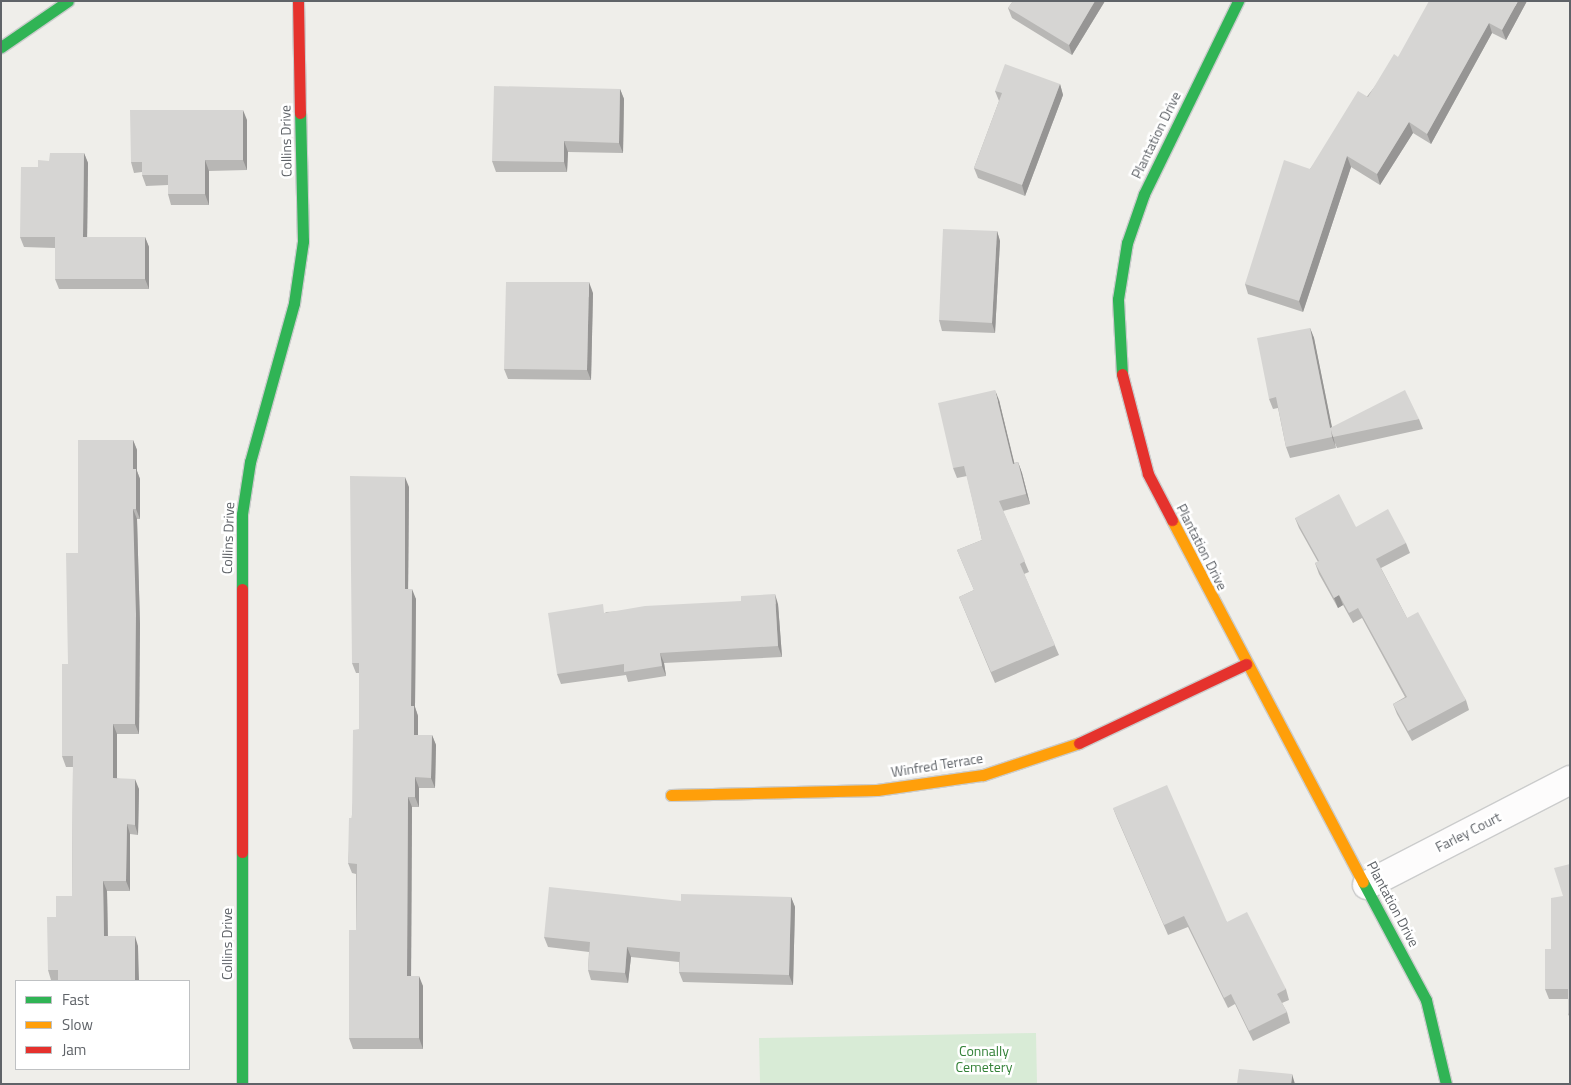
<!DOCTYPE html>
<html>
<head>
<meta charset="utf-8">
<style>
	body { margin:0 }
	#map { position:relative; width:1571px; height:1085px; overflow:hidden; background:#efeeea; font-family:"Titillium Web",sans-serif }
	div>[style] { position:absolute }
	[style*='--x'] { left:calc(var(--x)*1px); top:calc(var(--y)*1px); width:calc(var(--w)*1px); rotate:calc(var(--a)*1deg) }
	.green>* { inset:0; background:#d8ebd6 }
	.roads { filter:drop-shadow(1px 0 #cbcccc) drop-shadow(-1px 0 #cbcccc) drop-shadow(0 1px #cbcccc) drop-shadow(0 -1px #cbcccc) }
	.street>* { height:28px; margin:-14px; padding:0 14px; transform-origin:14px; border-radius:14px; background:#fdfcfc }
	.fast>* { height:11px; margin:-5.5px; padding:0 5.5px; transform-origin:5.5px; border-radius:5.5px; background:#30b455 }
	.slow>* { height:11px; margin:-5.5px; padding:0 5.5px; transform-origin:5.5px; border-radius:5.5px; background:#ff9f0a }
	.jam>* { height:11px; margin:-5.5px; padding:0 5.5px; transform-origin:5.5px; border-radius:5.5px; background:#e5322d }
	.wall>* { inset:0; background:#b8b7b5 }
	.shaded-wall>* { inset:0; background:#969594 }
	.building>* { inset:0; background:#d6d5d3 }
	span { translate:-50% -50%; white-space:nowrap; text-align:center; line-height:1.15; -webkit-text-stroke:5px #fff; paint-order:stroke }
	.street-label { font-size:14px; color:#5f6368 }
	.park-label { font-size:14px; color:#348238 }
	.frame { position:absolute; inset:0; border:2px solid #5f6368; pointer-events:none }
	.legend { position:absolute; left:15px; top:980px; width:175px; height:90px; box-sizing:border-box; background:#fff; border:1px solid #bfc1c3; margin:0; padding:6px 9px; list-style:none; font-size:15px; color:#5f6368 }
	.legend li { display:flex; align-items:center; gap:10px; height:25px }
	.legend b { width:25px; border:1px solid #bfc1c3 }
</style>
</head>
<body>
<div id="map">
	<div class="green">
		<i style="clip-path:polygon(1036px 1033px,1037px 1084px,760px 1084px,759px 1038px)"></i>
	</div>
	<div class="roads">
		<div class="street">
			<i style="--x:1367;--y:885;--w:229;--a:-27.3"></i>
		</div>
		<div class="fast">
			<i style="--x:1;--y:47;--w:81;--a:-34.5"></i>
			<i style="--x:1122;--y:374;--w:75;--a:-93.1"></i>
			<i style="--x:1118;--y:299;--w:57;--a:-80.9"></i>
			<i style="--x:1127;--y:243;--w:52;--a:-70.9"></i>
			<i style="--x:1144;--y:194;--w:215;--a:-64"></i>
			<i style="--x:242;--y:589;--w:75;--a:-90"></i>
			<i style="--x:242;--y:514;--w:53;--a:-81.3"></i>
			<i style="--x:250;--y:462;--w:165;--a:-74.5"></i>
			<i style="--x:294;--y:303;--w:63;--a:-81.7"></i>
			<i style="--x:303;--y:241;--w:128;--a:-91.3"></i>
			<i style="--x:242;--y:852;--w:232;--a:90"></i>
			<i style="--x:1363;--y:882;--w:134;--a:61.9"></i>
			<i style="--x:1426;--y:1000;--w:86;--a:76.6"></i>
		</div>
		<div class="slow">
			<i style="--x:1172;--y:520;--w:409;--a:62.2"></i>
			<i style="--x:671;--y:795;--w:206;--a:-1.4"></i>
			<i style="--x:877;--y:790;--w:107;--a:-8.1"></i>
			<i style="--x:983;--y:775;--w:101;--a:-18.4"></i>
		</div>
		<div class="jam">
			<i style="--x:298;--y:1;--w:112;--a:89"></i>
			<i style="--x:1122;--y:374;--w:103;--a:75.4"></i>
			<i style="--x:1148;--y:474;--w:52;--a:62.4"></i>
			<i style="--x:242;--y:589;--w:263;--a:90"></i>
			<i style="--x:1079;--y:743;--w:185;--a:-25.3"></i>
		</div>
	</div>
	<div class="wall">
		<i style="clip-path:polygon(1013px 1px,1105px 1px,1072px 55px,1012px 18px,1008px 8px)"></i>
		<i style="clip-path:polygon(1527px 1px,1506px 40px,1492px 33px,1431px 144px,1413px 133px,1380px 185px,1351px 167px,1303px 312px,1248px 294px,1245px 284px,1310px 169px,1398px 57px)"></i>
		<i style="clip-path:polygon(1060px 84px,1063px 95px,1025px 196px,978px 178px,974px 168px,999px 101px,995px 91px)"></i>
		<i style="clip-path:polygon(620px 89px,624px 99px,623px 153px,568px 152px,567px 172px,496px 172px,492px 161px)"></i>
		<i style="clip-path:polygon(247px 120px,247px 170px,209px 171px,209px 205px,171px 205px,168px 194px,168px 185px,146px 186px,142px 175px,142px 172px,134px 173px,131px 162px)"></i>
		<i style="clip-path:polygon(84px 153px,88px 163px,87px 237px,145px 237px,149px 247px,149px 289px,59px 289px,55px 279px,55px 248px,24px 247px,20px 237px,38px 167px,49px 161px)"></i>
		<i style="clip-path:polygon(997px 231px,1000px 241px,995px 333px,942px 331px,939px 320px)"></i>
		<i style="clip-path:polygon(593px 293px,591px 380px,508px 379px,504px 369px)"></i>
		<i style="clip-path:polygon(1310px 328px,1314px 338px,1332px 427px,1419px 419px,1423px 429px,1337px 448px,1334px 441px,1336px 448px,1290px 458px,1286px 447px,1278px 408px,1273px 409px,1269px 399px)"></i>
		<i style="clip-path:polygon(999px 400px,1014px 463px,1018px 462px,1022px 473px,1030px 504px,1003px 511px,1029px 572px,1024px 574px,1059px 655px,995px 683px,959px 597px,974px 590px,957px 550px,982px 540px,967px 476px,957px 478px,953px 468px)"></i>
		<i style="clip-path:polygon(133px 440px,137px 450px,137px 471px,140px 479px,140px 519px,137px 519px,140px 625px,139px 734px,117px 734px,117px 778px,139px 789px,138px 835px,130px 834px,130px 891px,107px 891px,108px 936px,138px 946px,58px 980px,51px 980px,48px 970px,56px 917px,72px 896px,73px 767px,66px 767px,62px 756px,68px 664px,78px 553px)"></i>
		<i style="clip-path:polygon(409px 487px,408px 589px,416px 599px,415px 707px,418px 716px,418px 735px,432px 735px,436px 745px,435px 788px,419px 788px,419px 807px,412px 807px,411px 976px,423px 986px,423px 1049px,353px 1049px,349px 1038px,356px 930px,356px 874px,352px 873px,348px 863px,359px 729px,359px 673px,356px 673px,352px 663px)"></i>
		<i style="clip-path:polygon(1295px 518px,1356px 527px,1406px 543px,1410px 553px,1381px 568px,1407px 618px,1466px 700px,1469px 710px,1412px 741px,1397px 714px,1393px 704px,1405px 697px,1362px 618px,1353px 623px,1343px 605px,1338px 608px,1319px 574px,1315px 563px,1318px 562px,1299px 528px)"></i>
		<i style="clip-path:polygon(778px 604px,782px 657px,664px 663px,666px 676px,628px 682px,626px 675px,561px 684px,557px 674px,606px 612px)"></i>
		<i style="clip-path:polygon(1113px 808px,1227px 922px,1286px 989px,1289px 1000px,1282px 1003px,1287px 1012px,1290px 1023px,1253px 1041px,1235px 1004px,1228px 1008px,1188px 927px,1168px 935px,1117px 818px)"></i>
		<i style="clip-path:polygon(1570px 864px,1570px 1018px,1568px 1014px,1568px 999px,1549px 999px,1545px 989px)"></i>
		<i style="clip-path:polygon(791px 897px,795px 907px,793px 985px,683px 982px,679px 972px,679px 962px,631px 957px,628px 983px,591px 980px,588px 970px,589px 952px,548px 947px,544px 937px,681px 901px)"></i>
	</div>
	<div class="shaded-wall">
		<i style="clip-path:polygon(1095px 1px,1105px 1px,1072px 55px,1069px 45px)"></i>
		<i style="clip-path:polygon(1518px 1px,1527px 1px,1506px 40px,1502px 30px)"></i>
		<i style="clip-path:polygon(1489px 23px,1492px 33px,1431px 144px,1427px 134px)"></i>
		<i style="clip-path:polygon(1060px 84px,1063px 95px,1025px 196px,1022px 185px)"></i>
		<i style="clip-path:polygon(620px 89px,624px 99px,623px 153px,619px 143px)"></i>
		<i style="clip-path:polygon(243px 110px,247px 120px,247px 170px,243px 160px)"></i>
		<i style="clip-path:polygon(1409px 122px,1413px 133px,1380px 185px,1377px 174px)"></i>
		<i style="clip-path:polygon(564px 141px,568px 152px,567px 172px,564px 162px)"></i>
		<i style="clip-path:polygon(84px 153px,88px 163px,87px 247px,83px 237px)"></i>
		<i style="clip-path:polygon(1347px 156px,1351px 167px,1303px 312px,1299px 301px)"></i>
		<i style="clip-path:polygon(205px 160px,209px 171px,209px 205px,205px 194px)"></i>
		<i style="clip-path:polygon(997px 231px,1000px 241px,995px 333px,992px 323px)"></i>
		<i style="clip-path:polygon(145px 237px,149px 247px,149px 289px,145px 279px)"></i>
		<i style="clip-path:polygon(589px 282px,593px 293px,591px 380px,587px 370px)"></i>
		<i style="clip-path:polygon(1310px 328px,1314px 338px,1334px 438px,1330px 428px)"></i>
		<i style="clip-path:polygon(995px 390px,999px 400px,1017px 474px,1013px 464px)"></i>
		<i style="clip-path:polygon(1331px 430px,1334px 440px,1336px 448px,1332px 437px)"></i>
		<i style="clip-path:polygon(133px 440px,137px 450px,137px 471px,140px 479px,140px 519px,136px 509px,133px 469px)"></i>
		<i style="clip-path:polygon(1018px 462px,1022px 473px,1030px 504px,1026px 494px)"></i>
		<i style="clip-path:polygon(405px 477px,409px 487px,408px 599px,405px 589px)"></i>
		<i style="clip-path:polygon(133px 509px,137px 519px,140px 625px,139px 734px,135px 724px)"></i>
		<i style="clip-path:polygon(412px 589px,416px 599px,415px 707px,418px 716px,418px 745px,414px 735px,411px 706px)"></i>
		<i style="clip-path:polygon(775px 594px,778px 604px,782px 657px,778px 646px)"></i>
		<i style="clip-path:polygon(1339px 595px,1343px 605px,1338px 608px,1334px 598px)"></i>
		<i style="clip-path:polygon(660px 653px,664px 663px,666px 676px,662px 666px)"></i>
		<i style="clip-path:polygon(113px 724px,117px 734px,117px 789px,113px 778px)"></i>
		<i style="clip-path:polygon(432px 735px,436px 745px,435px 788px,431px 778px)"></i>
		<i style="clip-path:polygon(415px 777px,419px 788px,419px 807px,415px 797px)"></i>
		<i style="clip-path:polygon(135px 779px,139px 789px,138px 835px,135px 825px)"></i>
		<i style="clip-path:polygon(408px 797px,412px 807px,411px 987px,407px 976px)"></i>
		<i style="clip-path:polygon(127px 824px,130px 834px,130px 891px,126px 881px)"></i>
		<i style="clip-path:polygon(103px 881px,107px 891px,108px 947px,104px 936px)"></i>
		<i style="clip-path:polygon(791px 897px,795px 907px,793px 985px,789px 975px)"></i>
		<i style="clip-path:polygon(135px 936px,138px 946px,139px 981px,135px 981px)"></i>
		<i style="clip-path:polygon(627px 947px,631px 957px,628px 983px,625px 973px)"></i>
		<i style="clip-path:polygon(419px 976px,423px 986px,423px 1049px,419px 1038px)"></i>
		<i style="clip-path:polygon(1292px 1074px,1295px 1084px,1291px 1084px)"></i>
	</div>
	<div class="building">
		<i style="clip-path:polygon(1013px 1px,1095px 1px,1069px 45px,1008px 8px)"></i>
		<i style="clip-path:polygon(1429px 1px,1518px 1px,1502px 30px,1489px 23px,1427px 134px,1409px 122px,1377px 174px,1347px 156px,1299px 301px,1245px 284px,1284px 160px,1310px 169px,1358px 91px,1368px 97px,1394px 54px,1398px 57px)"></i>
		<i style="clip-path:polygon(1005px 64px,1060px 84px,1022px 185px,974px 168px,1002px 93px,995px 91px)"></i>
		<i style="clip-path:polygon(494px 86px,620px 89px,619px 143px,564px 141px,564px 162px,492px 161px)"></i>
		<i style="clip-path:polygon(130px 110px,243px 110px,243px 160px,205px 160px,205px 194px,168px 194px,168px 175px,142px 175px,142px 162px,131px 162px)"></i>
		<i style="clip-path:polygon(50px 153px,84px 153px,83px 237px,145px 237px,145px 279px,55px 279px,55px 237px,20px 237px,21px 167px,38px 167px,38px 160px,49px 161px)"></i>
		<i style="clip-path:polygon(943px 229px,997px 231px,992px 323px,939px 320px)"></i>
		<i style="clip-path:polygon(506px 282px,589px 282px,587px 370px,504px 369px)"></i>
		<i style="clip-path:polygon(1310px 328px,1330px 428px,1405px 390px,1419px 419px,1333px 437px,1331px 430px,1332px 437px,1286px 447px,1276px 397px,1269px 399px,1257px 338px)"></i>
		<i style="clip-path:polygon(995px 390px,1013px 464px,1018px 462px,1026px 494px,999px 501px,1025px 561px,1020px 564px,1055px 645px,991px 672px,959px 597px,974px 590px,957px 550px,982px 540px,964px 466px,953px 468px,938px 403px)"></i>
		<i style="clip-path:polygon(78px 440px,133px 440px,133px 469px,136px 469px,136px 509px,133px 509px,136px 614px,135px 724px,113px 724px,113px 778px,135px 779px,135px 825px,127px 824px,126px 881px,103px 881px,104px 936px,135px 936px,135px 981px,58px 981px,58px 970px,48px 970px,47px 917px,56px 917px,56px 896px,72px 896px,73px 756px,62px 756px,62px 664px,68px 664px,66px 553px,78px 553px)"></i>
		<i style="clip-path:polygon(350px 476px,405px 477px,405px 589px,412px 589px,411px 706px,414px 706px,414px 735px,432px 735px,431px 778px,415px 777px,415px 797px,408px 797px,407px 976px,419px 976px,419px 1038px,349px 1038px,349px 930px,356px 930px,357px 864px,348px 863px,349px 818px,352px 818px,353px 730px,359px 729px,359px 663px,352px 663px)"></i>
		<i style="clip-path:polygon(1339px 494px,1356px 527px,1388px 509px,1406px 543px,1376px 559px,1407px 618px,1418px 612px,1466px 700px,1408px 731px,1393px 704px,1407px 697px,1358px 608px,1349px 613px,1339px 595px,1334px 598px,1315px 563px,1319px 561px,1295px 518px)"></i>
		<i style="clip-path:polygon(775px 594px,778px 646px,660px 653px,662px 666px,624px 672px,624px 664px,557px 674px,548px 613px,603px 604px,604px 613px,645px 606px,741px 601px,741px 596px)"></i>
		<i style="clip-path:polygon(1167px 785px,1227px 922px,1247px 912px,1286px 989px,1277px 994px,1287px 1012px,1249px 1031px,1231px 994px,1224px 998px,1184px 916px,1164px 925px,1113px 808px)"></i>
		<i style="clip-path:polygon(1570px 864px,1570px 1013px,1568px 1014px,1568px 989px,1545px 989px,1545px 949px,1551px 949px,1551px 898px,1563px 896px,1554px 868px)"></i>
		<i style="clip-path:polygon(549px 887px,681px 901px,681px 894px,791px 897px,789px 975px,679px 972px,680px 952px,627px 947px,625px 973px,588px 970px,590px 942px,544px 937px)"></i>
		<i style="clip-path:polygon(1239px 1069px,1292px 1074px,1291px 1084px,1237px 1084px)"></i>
	</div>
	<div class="street-label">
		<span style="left:1156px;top:135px;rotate:-64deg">Plantation Drive</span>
		<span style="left:286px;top:141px;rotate:-91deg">Collins Drive</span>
		<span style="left:228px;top:538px;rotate:-88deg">Collins Drive</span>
		<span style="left:1202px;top:547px;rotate:63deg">Plantation Drive</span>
		<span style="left:937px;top:765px;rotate:-9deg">Winfred Terrace</span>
		<span style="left:1468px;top:832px;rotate:-27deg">Farley Court</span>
		<span style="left:1393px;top:904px;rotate:62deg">Plantation Drive</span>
		<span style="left:227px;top:944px;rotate:-90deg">Collins Drive</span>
	</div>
	<div class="park-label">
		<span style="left:984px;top:1059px">Connally<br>Cemetery</span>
	</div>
	<div class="frame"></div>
	<ul class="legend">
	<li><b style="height:6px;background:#30b455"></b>Fast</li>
	<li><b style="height:6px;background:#ff9f0a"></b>Slow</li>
	<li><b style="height:6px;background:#e5322d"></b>Jam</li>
	</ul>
</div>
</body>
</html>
